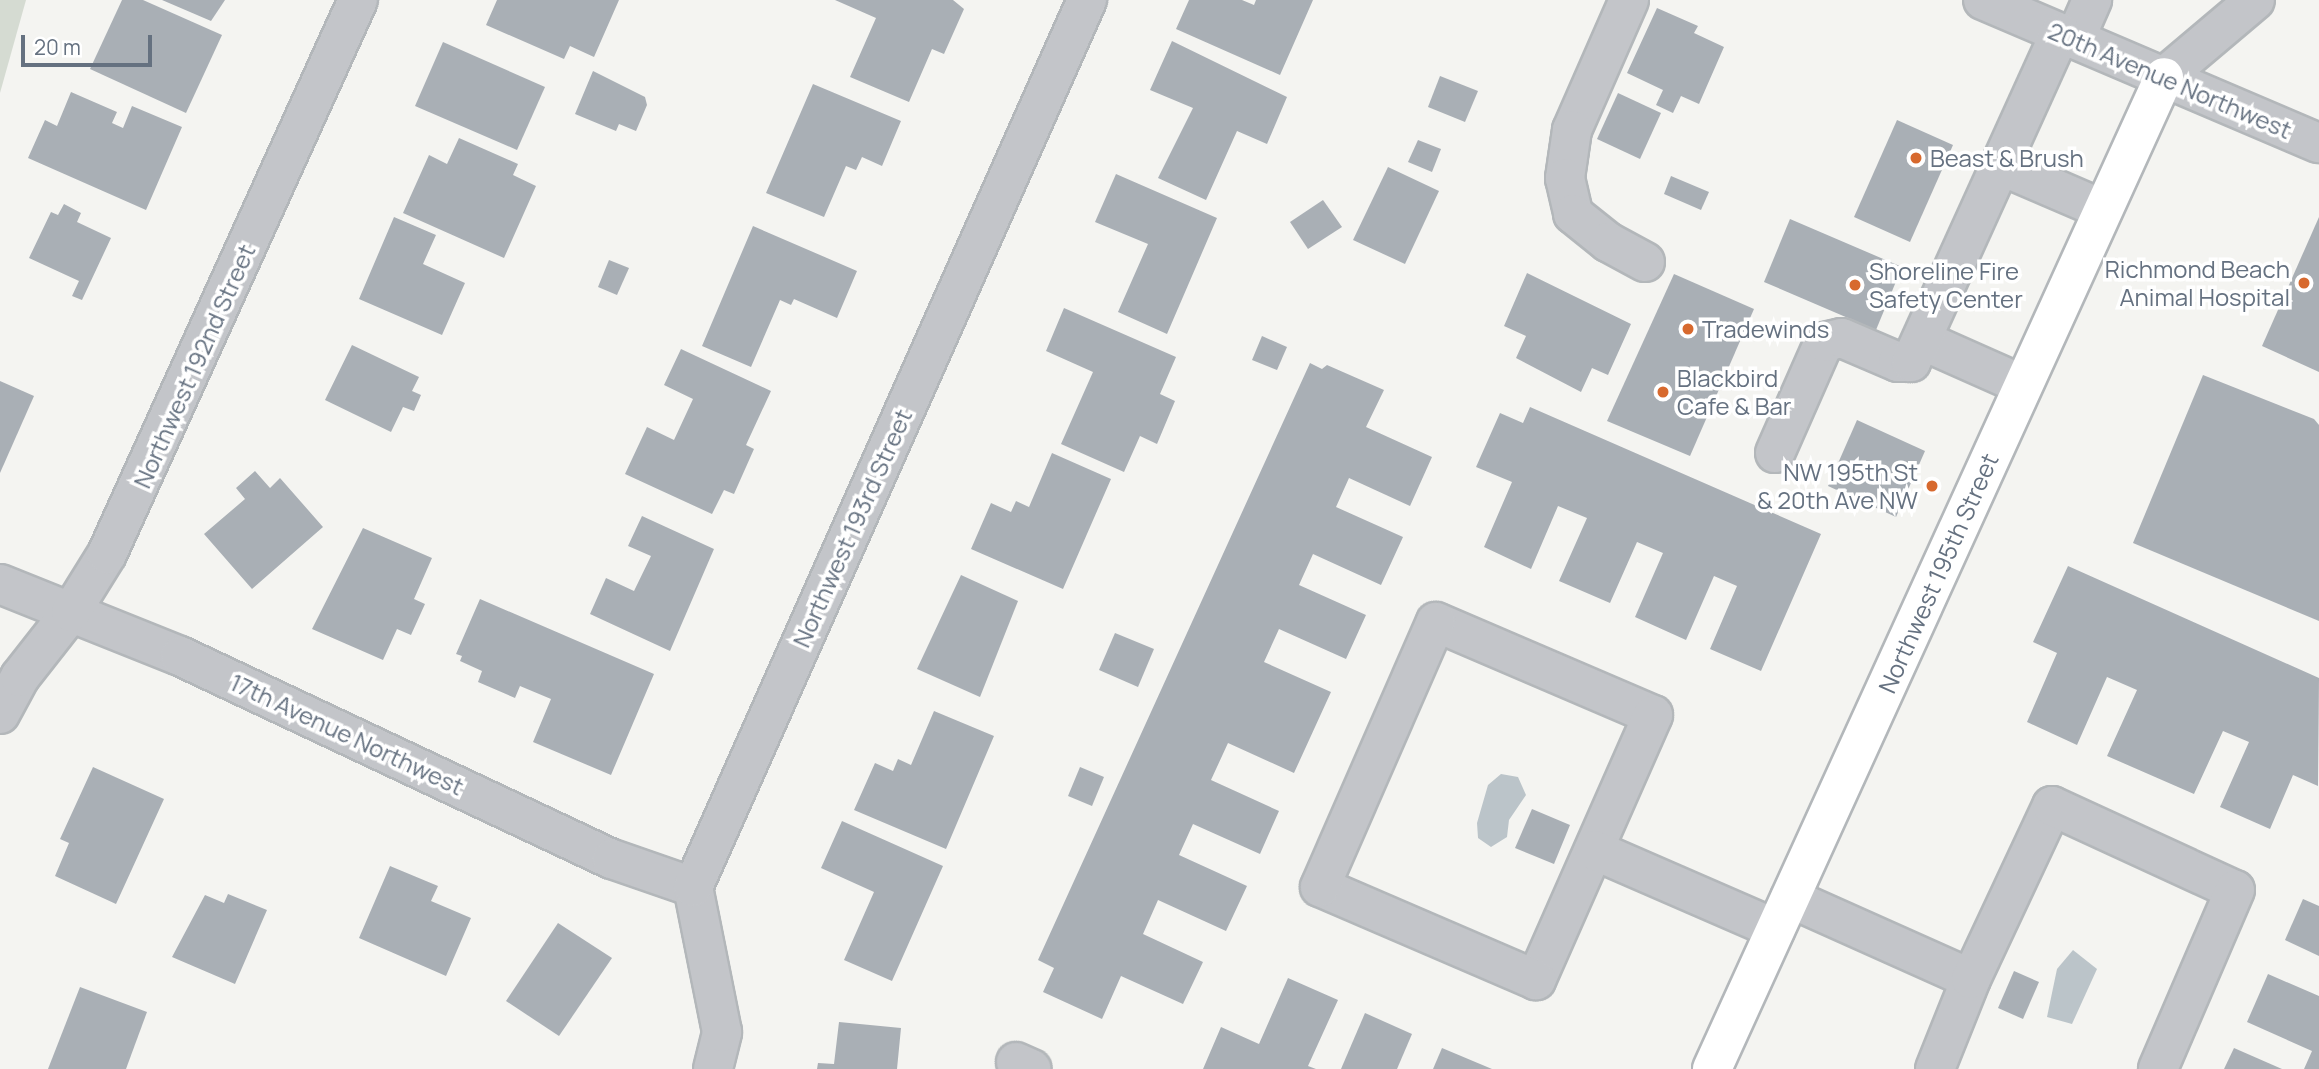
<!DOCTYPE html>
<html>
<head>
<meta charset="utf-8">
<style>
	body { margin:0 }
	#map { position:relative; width:2319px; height:1069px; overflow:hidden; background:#f4f4f1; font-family:Manrope,sans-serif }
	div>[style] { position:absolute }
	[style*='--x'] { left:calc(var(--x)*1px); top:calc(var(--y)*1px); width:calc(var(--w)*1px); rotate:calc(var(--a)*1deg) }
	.green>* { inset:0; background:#d5dbd2 }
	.water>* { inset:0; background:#bbc4c9 }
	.building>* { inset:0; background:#a9afb5 }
	.roads { filter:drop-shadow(2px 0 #b3b7ba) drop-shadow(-2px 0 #b3b7ba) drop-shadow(0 2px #b3b7ba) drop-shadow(0 -2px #b3b7ba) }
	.minor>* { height:38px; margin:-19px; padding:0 19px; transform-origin:19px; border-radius:19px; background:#c3c5c9 }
	.major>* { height:38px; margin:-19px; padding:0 19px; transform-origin:19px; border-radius:19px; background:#fff }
	.dots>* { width:19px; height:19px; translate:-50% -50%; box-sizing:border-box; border:4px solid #fff; border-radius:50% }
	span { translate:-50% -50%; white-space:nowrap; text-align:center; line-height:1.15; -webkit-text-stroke:7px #fff; paint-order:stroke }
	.street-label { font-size:24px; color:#657180 }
	.poi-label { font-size:24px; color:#657180 }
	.left { translate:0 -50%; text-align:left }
	.right { translate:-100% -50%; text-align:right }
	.scale { position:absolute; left:21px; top:35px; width:131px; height:32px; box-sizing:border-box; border:4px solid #657180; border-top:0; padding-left:9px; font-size:21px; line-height:24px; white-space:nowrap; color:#657180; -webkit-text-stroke:5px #fff; paint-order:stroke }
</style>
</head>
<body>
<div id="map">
	<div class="green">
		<i style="clip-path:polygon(0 0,26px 0,0 93px)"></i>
	</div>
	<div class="water">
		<i style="clip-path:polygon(1501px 774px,1518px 777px,1526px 795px,1509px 820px,1507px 837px,1491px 847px,1478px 838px,1477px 823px,1488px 785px)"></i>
		<i style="clip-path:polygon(2073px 950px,2097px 969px,2072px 1024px,2047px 1017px,2057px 969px)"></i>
	</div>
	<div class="building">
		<i style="clip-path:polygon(122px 0,143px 0,222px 35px,186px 113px,90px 69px)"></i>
		<i style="clip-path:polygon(162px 0,225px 0,211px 21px)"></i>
		<i style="clip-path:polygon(497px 0,619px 0,594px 57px,570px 46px,564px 59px,486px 25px)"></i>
		<i style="clip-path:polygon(835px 0,953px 0,964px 9px,944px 54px,932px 49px,909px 102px,850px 77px,876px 18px)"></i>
		<i style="clip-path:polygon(1189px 0,1242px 0,1254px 5px,1256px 0,1313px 0,1280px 75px,1176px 29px)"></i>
		<i style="clip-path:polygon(1657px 8px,1698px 26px,1694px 33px,1724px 47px,1699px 104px,1681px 96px,1673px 113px,1656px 105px,1663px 90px,1627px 73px)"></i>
		<i style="clip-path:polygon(1172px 41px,1287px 97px,1267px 144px,1237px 131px,1206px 200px,1158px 178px,1193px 108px,1150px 90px)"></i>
		<i style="clip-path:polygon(443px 42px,545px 87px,517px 150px,415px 106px)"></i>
		<i style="clip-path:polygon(593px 71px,645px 97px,647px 105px,636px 131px,619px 124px,616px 131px,575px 114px)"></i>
		<i style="clip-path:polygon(1440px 76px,1478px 91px,1465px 122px,1428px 107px)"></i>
		<i style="clip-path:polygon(813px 84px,901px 121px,882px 166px,862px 157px,856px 170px,846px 166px,824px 217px,766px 193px)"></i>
		<i style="clip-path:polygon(71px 92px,117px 112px,112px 123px,123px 128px,132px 106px,182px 127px,146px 210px,28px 158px,45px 120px,57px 126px)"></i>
		<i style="clip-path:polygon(1618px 93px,1661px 113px,1640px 159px,1597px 139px)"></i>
		<i style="clip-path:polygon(1897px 120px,1953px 145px,1910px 242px,1854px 217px)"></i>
		<i style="clip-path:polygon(459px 138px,518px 164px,513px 175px,536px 186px,504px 258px,403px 213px,429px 155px,447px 164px)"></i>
		<i style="clip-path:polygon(1418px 140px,1441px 149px,1432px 172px,1408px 162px)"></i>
		<i style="clip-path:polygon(1388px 167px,1439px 191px,1405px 264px,1353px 240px)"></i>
		<i style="clip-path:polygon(1116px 174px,1217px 218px,1167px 334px,1118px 312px,1148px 244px,1095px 222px)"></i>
		<i style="clip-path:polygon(1671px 176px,1709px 192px,1701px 210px,1664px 194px)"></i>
		<i style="clip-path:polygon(1323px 200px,1342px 227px,1308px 249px,1290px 222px)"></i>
		<i style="clip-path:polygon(64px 204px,81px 213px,77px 222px,111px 238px,82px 300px,72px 296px,79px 281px,29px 258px,51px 212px,58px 215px)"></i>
		<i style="clip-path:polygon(394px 217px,436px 235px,423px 264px,465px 283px,442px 335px,359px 299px)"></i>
		<i style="clip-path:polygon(2319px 217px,2319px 372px,2262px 346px)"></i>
		<i style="clip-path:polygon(1790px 219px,1902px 267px,1876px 330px,1764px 282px)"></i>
		<i style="clip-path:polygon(753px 226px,857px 271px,837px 318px,794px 299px,791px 305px,780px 300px,751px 367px,702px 346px)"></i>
		<i style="clip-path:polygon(609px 260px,629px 268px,617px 295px,598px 287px)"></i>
		<i style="clip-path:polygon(1527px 273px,1631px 324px,1608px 375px,1592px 368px,1581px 392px,1516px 358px,1526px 336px,1504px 326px)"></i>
		<i style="clip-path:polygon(1674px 274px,1754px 309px,1690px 456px,1607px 421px)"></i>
		<i style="clip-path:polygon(1064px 308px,1176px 357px,1160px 394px,1175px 401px,1157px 444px,1140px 436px,1124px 472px,1061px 444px,1093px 372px,1046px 351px)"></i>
		<i style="clip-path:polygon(1262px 336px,1287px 347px,1277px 370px,1252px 360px)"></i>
		<i style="clip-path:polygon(352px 345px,419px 377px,412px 391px,421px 395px,414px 411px,403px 407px,391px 432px,325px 400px)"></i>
		<i style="clip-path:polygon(681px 349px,771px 391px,746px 445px,754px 449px,734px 494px,724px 490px,712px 514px,625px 474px,647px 427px,674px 440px,693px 399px,664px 385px)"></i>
		<i style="clip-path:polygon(1310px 363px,1322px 369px,1327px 365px,1384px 390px,1366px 427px,1432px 457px,1410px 506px,1349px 478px,1336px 507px,1403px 537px,1381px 585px,1313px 554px,1299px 585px,1366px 615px,1346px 659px,1279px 629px,1264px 662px,1331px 692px,1294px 773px,1228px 743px,1211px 780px,1279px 811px,1260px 854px,1193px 824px,1179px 855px,1247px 886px,1226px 931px,1158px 900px,1143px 934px,1203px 962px,1183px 1004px,1121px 976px,1102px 1019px,1043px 992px,1054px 968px,1038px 960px)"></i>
		<i style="clip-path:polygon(2203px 375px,2314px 419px,2319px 425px,2319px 621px,2133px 543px)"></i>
		<i style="clip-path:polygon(0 381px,34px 396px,0 473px)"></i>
		<i style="clip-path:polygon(1530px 407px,1821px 534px,1761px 671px,1710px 649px,1737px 586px,1714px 576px,1686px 640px,1635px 617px,1663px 553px,1637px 542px,1610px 603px,1559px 581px,1587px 518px,1558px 506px,1531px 569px,1484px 547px,1512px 482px,1476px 467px,1500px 413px,1523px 423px)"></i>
		<i style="clip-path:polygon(1857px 420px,1925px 451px,1896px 517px,1828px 486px)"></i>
		<i style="clip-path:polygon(1052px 453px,1111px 479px,1063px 589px,971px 549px,991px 503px,1011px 512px,1016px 501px,1029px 507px)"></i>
		<i style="clip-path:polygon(255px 471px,270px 488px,280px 478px,323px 527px,252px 589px,204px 534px,245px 499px,236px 488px)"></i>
		<i style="clip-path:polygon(642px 516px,714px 549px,670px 651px,590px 614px,606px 578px,634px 591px,651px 556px,628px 546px)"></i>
		<i style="clip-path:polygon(363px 528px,432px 558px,414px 599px,425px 604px,411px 635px,397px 629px,383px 660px,312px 629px)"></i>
		<i style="clip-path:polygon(2068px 566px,2319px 678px,2318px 786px,2293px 775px,2270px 829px,2220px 807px,2249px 742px,2223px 731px,2194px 794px,2107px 756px,2137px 690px,2107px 677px,2077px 745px,2027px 722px,2057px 653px,2033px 642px)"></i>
		<i style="clip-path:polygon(961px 575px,1018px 601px,980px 697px,917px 669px)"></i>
		<i style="clip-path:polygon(480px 599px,654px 674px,611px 775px,533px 742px,551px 699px,520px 686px,515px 698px,478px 682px,482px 671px,460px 661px,462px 656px,456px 654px)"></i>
		<i style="clip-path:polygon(1115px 633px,1154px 649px,1138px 687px,1099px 670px)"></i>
		<i style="clip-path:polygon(934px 711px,994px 736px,946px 849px,854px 810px,875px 763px,893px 771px,898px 759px,911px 765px)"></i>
		<i style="clip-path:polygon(93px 767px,164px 799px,116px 904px,55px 876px,69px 843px,60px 839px)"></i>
		<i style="clip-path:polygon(1080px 767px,1104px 777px,1092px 806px,1068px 796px)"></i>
		<i style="clip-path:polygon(1532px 809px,1570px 825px,1554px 864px,1515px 848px)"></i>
		<i style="clip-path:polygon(842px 821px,943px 866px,892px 981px,844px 960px,874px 892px,821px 868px)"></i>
		<i style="clip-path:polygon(390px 866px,438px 886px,431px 901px,471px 918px,446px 976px,359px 938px)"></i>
		<i style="clip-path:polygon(228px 894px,267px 910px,235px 984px,172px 957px,205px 895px,224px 903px)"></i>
		<i style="clip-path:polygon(2303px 899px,2319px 906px,2319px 956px,2285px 940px)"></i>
		<i style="clip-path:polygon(558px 923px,612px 958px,559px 1036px,506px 1001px)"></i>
		<i style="clip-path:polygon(2014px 971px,2039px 982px,2023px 1019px,1998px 1008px)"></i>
		<i style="clip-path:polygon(2268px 974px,2319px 996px,2319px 1069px,2304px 1069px,2312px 1051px,2247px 1022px)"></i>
		<i style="clip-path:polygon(1288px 978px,1338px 1000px,1308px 1066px,1316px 1069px,1203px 1069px,1221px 1027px,1259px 1044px)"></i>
		<i style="clip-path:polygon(80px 987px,147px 1012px,126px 1069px,48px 1069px)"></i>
		<i style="clip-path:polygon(1365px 1013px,1412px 1034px,1397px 1069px,1341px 1069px)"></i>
		<i style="clip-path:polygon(839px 1022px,901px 1028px,897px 1069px,817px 1069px,818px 1063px,834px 1064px)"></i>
		<i style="clip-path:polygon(1442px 1048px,1492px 1069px,1433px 1069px)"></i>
		<i style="clip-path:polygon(2234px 1048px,2282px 1069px,2224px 1069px)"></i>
	</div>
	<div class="roads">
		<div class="minor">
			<i style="--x:1629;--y:0;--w:142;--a:113.7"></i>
			<i style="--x:1572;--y:130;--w:49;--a:98.3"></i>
			<i style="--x:1565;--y:178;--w:37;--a:77"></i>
			<i style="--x:1573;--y:214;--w:45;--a:38.7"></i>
			<i style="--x:1608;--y:242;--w:42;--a:28.4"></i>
			<i style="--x:1983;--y:0;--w:365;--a:23.1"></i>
			<i style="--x:2075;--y:39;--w:43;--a:-66.4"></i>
			<i style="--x:2164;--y:77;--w:119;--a:-40.2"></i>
			<i style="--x:2002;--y:166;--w:109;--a:23.3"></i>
			<i style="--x:1924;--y:341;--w:108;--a:24"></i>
			<i style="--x:1775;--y:453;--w:121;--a:-66.2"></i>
			<i style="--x:1824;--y:342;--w:18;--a:-13"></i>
			<i style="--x:1842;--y:338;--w:61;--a:23.2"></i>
			<i style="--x:1898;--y:362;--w:13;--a:0"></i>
			<i style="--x:1911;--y:362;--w:361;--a:-65.6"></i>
			<i style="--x:0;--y:584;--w:194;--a:21.8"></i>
			<i style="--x:180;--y:656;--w:477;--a:25.2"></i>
			<i style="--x:612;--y:859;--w:86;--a:19.1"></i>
			<i style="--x:1436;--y:622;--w:236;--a:23.2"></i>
			<i style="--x:1653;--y:715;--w:290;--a:113.8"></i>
			<i style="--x:1536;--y:980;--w:235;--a:-156.7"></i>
			<i style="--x:1320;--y:887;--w:289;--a:-66.4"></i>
			<i style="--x:0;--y:714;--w:42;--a:-61.6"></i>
			<i style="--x:20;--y:677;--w:83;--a:-51.9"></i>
			<i style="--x:71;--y:612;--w:68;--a:-58.2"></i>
			<i style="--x:107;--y:554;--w:608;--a:-65.63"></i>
			<i style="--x:1594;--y:850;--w:198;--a:23.5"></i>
			<i style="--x:1790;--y:898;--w:198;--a:24.1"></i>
			<i style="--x:1016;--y:1062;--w:17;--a:24"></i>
			<i style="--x:713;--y:1069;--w:38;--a:-76"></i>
			<i style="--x:722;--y:1032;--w:148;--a:-101.3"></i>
			<i style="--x:693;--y:887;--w:971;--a:-66.05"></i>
			<i style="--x:1935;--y:1069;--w:97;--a:-68.2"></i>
			<i style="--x:1971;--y:979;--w:191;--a:-64.9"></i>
			<i style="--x:2052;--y:806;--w:201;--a:24.7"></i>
			<i style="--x:2235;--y:890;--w:195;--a:113.3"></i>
		</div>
		<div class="major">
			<i style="--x:1712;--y:1069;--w:1090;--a:-65.5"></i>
		</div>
	</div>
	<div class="dots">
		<i style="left:1916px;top:158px;background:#d7692e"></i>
		<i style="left:2304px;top:283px;background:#d7692e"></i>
		<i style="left:1855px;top:285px;background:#d7692e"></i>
		<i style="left:1688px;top:329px;background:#d7692e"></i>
		<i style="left:1663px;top:392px;background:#d7692e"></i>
		<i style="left:1932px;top:486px;background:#d7692e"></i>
	</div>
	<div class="street-label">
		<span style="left:2170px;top:80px;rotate:23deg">20th Avenue Northwest</span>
		<span style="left:194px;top:366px;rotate:-66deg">Northwest 192nd Street</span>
		<span style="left:852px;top:528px;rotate:-66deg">Northwest 193rd Street</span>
		<span style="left:1938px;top:573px;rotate:-66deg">Northwest 195th Street</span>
		<span style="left:347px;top:734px;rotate:25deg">17th Avenue Northwest</span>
	</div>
	<div class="poi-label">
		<span class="left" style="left:1930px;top:158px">Beast &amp; Brush</span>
		<span class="right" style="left:2290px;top:283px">Richmond Beach<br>Animal Hospital</span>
		<span class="left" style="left:1869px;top:285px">Shoreline Fire<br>Safety Center</span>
		<span class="left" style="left:1702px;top:329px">Tradewinds</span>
		<span class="left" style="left:1677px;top:392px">Blackbird<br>Cafe &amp; Bar</span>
		<span class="right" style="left:1918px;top:486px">NW 195th St<br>&amp; 20th Ave NW</span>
	</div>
	<div class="scale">20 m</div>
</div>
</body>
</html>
